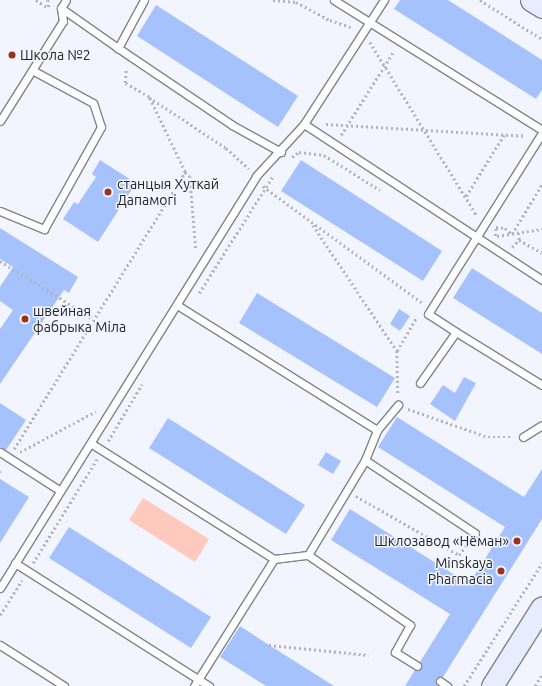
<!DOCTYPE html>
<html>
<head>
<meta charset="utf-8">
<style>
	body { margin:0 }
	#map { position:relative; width:542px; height:686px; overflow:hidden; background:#f2f5fd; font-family:Ubuntu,sans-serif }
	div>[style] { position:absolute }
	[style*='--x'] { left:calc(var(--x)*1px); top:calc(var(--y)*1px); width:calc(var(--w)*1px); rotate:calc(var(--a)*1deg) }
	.green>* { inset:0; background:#ffc9bd }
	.building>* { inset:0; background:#a6c2fc }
	.path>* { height:2.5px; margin-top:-1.25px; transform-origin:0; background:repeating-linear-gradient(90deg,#b1b4ba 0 2px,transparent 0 5px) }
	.roads { filter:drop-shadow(1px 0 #81848b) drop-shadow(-1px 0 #81848b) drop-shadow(0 1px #81848b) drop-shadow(0 -1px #81848b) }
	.lane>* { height:7px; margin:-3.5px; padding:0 3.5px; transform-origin:3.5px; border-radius:3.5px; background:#fff }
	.secondary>* { height:21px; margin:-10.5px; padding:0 10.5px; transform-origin:10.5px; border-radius:10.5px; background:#e6edfe }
	.dots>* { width:11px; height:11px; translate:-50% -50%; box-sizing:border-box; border:2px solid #f2f5fd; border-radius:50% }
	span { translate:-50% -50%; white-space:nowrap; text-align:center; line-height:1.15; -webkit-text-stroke:3px #f2f5fd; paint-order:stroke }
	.poi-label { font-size:14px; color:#222426 }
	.left { translate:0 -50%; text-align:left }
	.right { translate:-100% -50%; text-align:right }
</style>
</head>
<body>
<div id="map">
	<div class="green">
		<i style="clip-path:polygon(143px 498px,209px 539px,195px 562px,129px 520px)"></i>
	</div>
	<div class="building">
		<i style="clip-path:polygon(400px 0,448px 0,542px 60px,542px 90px,536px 99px,394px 9px)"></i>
		<i style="clip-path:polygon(156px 5px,298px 96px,278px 127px,137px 36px)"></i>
		<i style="clip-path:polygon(100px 160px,136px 183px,98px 242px,63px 219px,74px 202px,78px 204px,96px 177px,92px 174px)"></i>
		<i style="clip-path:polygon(301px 160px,442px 251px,423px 281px,281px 191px)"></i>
		<i style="clip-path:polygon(0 228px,78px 277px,69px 293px,64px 290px,0 384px,0 329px,13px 310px,0 301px,0 287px,13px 267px,0 259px)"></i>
		<i style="clip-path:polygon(472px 268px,542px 313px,542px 354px,453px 298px)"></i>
		<i style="clip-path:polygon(257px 293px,395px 378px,377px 407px,239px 323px)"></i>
		<i style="clip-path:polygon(399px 309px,410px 316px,400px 331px,390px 324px)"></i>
		<i style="clip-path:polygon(464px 377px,476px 383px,455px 421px,430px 404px,443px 385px,455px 393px)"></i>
		<i style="clip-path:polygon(0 403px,26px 420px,6px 450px,0 447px)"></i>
		<i style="clip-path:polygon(397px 417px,524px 497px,542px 469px,542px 519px,443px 677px,436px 678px,437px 686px,405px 686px,415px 670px,421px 669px,420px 662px,450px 614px,331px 540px,350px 509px,469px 584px,505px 527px,378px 447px)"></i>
		<i style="clip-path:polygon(168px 418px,305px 505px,286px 534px,149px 448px)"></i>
		<i style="clip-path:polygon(326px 452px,341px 461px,333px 474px,318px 465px)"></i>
		<i style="clip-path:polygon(0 479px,29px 497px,0 543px)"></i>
		<i style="clip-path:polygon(69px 527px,211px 617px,191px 648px,49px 558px)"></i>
		<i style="clip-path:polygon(240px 626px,269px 645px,334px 686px,266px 686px,220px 657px)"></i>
	</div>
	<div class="path">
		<i style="--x:36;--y:0;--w:15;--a:32"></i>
		<i style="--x:48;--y:0;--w:7;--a:82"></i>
		<i style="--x:273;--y:0;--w:23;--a:5"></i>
		<i style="--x:296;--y:2;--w:38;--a:28"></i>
		<i style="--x:330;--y:20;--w:24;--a:19"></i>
		<i style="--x:480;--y:0;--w:73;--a:32.2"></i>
		<i style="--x:370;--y:42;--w:204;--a:58.4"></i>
		<i style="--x:149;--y:97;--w:92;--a:33.5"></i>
		<i style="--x:226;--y:148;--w:31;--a:42"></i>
		<i style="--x:326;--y:124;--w:200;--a:3.4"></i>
		<i style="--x:341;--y:135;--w:99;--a:-57.8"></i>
		<i style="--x:292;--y:157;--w:9;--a:-36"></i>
		<i style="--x:299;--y:152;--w:25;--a:7"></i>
		<i style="--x:324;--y:155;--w:66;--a:32"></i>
		<i style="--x:185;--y:172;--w:6;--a:39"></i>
		<i style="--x:190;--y:176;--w:74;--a:85.4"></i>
		<i style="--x:263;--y:186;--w:197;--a:36.3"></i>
		<i style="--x:466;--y:196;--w:72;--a:-58.1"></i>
		<i style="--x:313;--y:225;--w:151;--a:56.3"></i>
		<i style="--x:397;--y:351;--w:44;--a:88.7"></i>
		<i style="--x:495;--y:236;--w:9;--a:-84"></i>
		<i style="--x:496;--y:227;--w:9;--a:6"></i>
		<i style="--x:505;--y:228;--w:9;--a:41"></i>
		<i style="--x:512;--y:234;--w:58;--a:-59"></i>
		<i style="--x:497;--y:236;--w:46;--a:-8.8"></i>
		<i style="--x:519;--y:240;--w:26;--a:29"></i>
		<i style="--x:512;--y:247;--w:10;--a:-45"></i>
		<i style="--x:519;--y:240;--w:7;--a:-98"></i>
		<i style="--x:0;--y:261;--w:108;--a:31.8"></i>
		<i style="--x:199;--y:293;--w:138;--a:-57.7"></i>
		<i style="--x:397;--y:351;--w:39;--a:-60"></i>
		<i style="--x:408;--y:409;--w:85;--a:19.3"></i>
		<i style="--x:488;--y:437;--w:24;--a:0"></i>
		<i style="--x:108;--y:441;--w:66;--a:-59.2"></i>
		<i style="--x:14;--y:449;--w:326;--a:-58.3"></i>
		<i style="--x:185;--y:172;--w:83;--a:-115.6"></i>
		<i style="--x:149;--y:97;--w:28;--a:-150"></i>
		<i style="--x:125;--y:83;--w:15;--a:-86"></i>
		<i style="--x:20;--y:452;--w:86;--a:-28.3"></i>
		<i style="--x:0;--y:471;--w:3;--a:90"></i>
		<i style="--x:356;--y:496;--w:119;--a:29.8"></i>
		<i style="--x:459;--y:555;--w:16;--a:-52"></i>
		<i style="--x:33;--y:563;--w:122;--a:-58.4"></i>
		<i style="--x:0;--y:615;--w:41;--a:-57.8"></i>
		<i style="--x:269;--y:645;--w:100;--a:5.7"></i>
		<i style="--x:464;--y:686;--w:146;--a:-57.6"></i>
		<i style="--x:535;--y:686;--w:14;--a:-60"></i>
	</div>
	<div class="roads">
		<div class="lane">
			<i style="--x:144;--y:0;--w:55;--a:118.4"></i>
			<i style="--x:118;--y:48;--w:138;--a:34"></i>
			<i style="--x:232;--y:125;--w:56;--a:28.9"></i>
			<i style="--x:334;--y:0;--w:245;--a:32"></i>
			<i style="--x:61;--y:8;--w:9;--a:-58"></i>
			<i style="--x:0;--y:121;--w:118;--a:-57.8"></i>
			<i style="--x:63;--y:21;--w:13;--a:-99"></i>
			<i style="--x:61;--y:8;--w:70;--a:35.1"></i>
			<i style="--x:304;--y:124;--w:285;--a:33.2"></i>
			<i style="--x:0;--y:211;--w:48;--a:22.2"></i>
			<i style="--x:44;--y:229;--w:117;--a:-60.8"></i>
			<i style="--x:101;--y:127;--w:25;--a:-108"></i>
			<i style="--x:93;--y:103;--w:69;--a:-151.6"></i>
			<i style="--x:177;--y:305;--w:236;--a:32"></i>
			<i style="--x:456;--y:332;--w:101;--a:31.6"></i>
			<i style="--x:420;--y:383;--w:62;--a:-54.8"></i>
			<i style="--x:456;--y:332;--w:33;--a:-147"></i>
			<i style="--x:428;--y:314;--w:214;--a:-57.8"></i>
			<i style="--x:523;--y:437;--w:22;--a:-32"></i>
			<i style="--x:92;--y:444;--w:215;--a:32.3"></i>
			<i style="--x:274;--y:559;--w:34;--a:-7"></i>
			<i style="--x:308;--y:555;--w:111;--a:-59"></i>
			<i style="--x:365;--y:460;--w:32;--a:-68"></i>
			<i style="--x:377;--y:430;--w:33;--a:-50"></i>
			<i style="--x:0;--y:452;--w:70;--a:32.8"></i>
			<i style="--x:365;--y:460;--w:132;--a:33.6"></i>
			<i style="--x:308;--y:555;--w:124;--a:34.5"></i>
			<i style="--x:410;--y:625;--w:31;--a:119"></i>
			<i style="--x:395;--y:652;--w:26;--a:32"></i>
			<i style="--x:15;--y:563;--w:230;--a:32.4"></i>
			<i style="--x:0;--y:588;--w:485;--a:-58.1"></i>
			<i style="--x:256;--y:176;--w:71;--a:-47.3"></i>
			<i style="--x:304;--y:124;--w:148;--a:-57.2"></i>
			<i style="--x:0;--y:645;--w:76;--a:32.6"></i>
			<i style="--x:440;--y:681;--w:9;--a:36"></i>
			<i style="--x:194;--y:686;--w:150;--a:-57.8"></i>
		</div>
		<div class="secondary">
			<i style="--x:531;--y:0;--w:13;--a:32"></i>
			<i style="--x:492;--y:686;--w:93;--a:-57.7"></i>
		</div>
	</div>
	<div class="dots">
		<i style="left:12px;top:55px;background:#9b311f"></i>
		<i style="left:108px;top:192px;background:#9b311f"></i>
		<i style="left:25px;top:319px;background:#9b311f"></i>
		<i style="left:517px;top:541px;background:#9b311f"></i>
		<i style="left:501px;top:571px;background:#9b311f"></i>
	</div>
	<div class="poi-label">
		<span class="left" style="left:20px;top:55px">Школа №2</span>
		<span class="left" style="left:117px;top:192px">станцыя Хуткай<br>Дапамогі</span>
		<span class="left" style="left:33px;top:319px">швейная<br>фабрыка Міла</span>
		<span class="right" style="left:509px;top:541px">Шклозавод «Нёман»</span>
		<span class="right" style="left:493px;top:571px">Minskaya<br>Pharmacia</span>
	</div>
</div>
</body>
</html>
